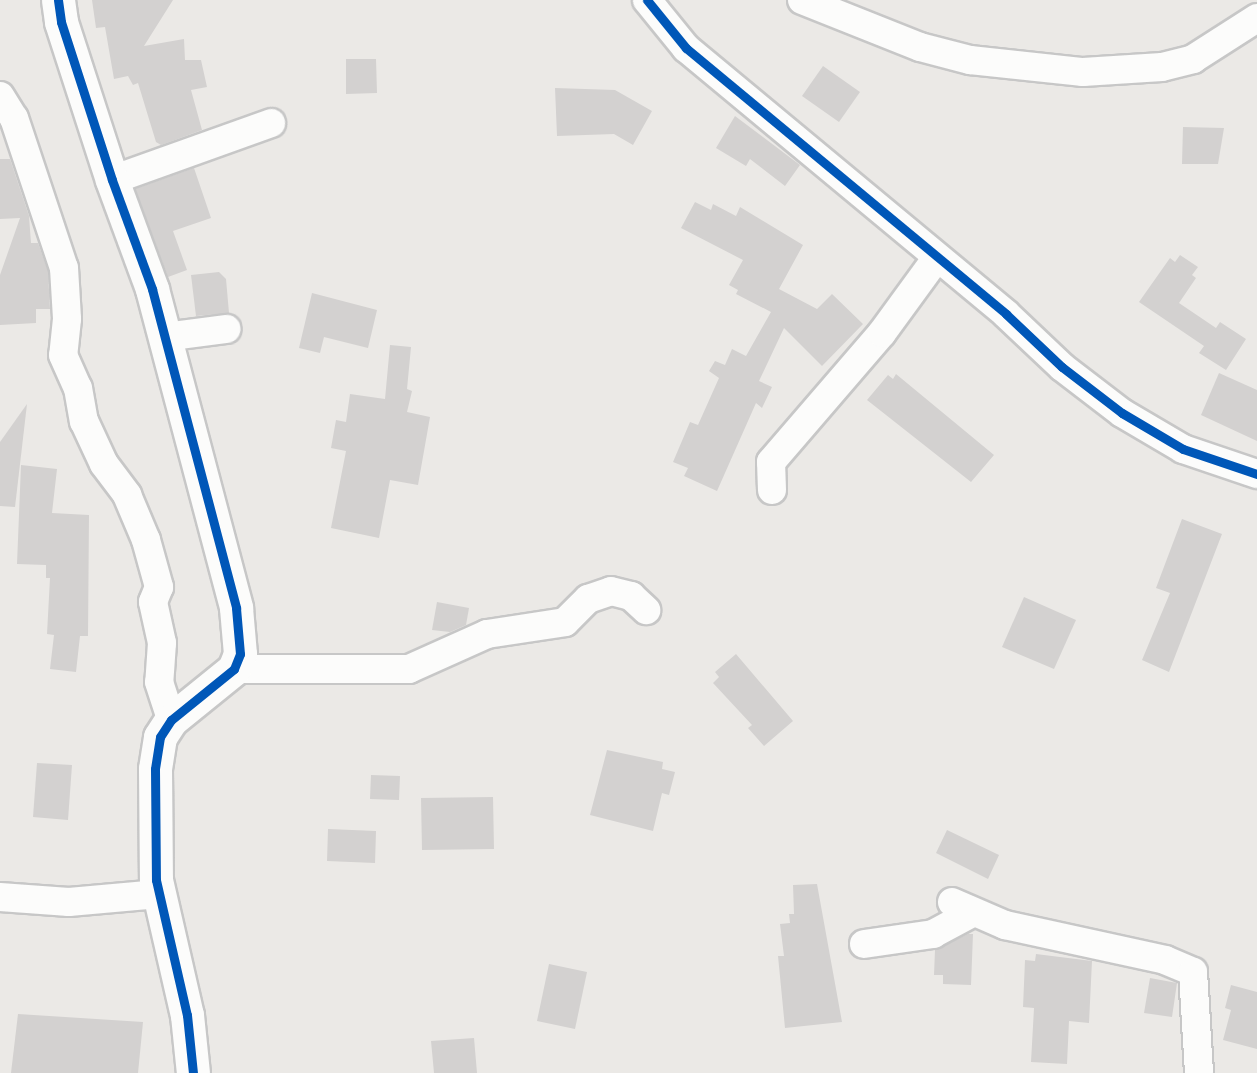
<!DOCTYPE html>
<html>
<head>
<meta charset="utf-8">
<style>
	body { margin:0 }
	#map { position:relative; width:1257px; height:1073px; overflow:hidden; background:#ebe9e6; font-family:Raleway,sans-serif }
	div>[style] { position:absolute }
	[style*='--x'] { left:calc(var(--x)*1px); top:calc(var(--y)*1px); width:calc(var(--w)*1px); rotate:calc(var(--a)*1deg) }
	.building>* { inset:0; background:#d3d1d0 }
	.roads { filter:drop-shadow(2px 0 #c7c7c7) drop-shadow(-2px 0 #c7c7c7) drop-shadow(0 2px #c7c7c7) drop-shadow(0 -2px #c7c7c7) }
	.street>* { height:28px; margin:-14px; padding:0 14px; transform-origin:14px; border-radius:14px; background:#fcfcfb }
	.secondary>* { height:33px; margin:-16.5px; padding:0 16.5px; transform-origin:16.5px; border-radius:16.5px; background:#fcfcfb }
	.cycleway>* { height:9px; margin:-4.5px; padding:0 4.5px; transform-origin:4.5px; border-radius:4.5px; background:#0057b8 }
	span { translate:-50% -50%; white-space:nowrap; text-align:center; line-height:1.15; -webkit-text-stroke:6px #fff; paint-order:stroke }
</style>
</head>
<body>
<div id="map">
	<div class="building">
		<i style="clip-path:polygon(92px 0,173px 0,144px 46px,184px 39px,185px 60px,201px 60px,207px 87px,191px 90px,202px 130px,161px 145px,156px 142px,138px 83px,133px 85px,128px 76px,114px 79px,105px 27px,96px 28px)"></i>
		<i style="clip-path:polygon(346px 59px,376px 59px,377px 93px,346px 94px)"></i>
		<i style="clip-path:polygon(823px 66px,860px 92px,839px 122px,802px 96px)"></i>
		<i style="clip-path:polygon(555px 88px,615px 90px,652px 111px,633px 145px,614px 134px,557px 136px)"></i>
		<i style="clip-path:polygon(735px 116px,800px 165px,785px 186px,750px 159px,746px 166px,716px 148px)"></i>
		<i style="clip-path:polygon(1183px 127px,1224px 128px,1218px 164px,1182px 164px)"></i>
		<i style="clip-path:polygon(0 159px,10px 159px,29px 216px,31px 243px,38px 243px,48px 271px,50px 309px,36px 309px,36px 323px,0 325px,0 275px,20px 218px,0 219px)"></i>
		<i style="clip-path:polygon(194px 168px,211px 218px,173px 231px,187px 270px,168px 277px,135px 189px)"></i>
		<i style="clip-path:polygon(695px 202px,711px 210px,713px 204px,736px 216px,740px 207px,803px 245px,779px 289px,817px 309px,832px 294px,863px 324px,822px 366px,784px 328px,759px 381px,772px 387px,762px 408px,756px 403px,717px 491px,684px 476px,688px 468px,673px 462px,690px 422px,698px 425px,719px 378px,709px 371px,715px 361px,725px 365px,732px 349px,746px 356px,771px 312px,736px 294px,738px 290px,729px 285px,743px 260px,681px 228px)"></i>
		<i style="clip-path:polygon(1180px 255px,1198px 267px,1192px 275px,1196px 278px,1179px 303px,1216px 328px,1220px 322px,1246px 339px,1226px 370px,1199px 353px,1204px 346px,1139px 302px,1170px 258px,1175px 262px)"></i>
		<i style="clip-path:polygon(219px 272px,226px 279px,229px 313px,196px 316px,191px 275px)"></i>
		<i style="clip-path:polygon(312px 293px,377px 310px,368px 348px,324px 337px,320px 353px,299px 348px)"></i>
		<i style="clip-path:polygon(390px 345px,411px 347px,407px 389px,412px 391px,407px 412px,430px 417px,418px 485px,390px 480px,379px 538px,331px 528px,346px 451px,331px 448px,336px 420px,346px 422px,350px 394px,385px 399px)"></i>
		<i style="clip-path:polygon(1219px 373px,1257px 390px,1257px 441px,1201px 415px)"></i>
		<i style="clip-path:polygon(896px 374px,994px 455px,971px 482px,867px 400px,888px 375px,893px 379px)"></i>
		<i style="clip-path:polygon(27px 404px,15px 507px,0 506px,0 442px)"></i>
		<i style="clip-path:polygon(21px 465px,57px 469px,52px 513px,89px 515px,88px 636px,80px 636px,76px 672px,50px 669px,54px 635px,47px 634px,50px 578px,46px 578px,46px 565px,17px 564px)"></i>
		<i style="clip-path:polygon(1182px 519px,1222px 534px,1169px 672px,1142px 660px,1170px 593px,1156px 588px)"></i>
		<i style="clip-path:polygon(1024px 597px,1076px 620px,1054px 669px,1002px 647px)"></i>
		<i style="clip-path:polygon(437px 602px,469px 608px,466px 625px,450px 632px,432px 630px)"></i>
		<i style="clip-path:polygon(736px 654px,793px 721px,764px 746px,748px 728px,752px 725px,713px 683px,719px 677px,715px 672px)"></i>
		<i style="clip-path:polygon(607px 750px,663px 762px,662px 769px,675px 772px,669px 795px,662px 793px,653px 831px,590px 815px)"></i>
		<i style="clip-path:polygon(37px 763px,72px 765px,68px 820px,33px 817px)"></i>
		<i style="clip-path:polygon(371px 775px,400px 776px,399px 800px,370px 799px)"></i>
		<i style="clip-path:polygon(493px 797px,494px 849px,422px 850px,421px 798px)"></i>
		<i style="clip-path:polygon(328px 829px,376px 831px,375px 863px,327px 861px)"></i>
		<i style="clip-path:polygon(947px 830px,999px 855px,988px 879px,936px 853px)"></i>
		<i style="clip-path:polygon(817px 884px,842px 1022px,785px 1028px,778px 956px,784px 956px,780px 924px,790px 923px,789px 914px,794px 914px,793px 885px)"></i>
		<i style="clip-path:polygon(968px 934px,973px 934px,971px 985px,943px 984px,943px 975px,934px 975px,935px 950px)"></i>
		<i style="clip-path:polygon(1036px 954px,1092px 961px,1089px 1023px,1069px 1021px,1067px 1064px,1031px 1062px,1034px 1008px,1023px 1007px,1025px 960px,1035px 961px)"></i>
		<i style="clip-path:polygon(549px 964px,587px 972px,575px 1029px,537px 1021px)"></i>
		<i style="clip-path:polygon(1150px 978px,1177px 983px,1172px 1017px,1144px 1013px)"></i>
		<i style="clip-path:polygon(1231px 985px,1257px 992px,1257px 1049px,1223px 1040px,1231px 1010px,1225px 1008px)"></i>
		<i style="clip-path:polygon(18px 1014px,143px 1022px,138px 1073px,11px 1073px)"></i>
		<i style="clip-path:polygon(474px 1038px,477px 1073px,434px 1073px,431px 1041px)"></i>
	</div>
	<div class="roads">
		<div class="street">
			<i style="--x:647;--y:0;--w:62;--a:50.9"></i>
			<i style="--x:686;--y:48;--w:416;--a:39.7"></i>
			<i style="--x:1006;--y:314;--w:77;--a:43.4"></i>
			<i style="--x:1062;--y:367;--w:76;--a:37.5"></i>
			<i style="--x:1122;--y:413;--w:71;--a:30.5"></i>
			<i style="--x:1183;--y:449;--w:78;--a:18.7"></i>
			<i style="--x:802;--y:0;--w:127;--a:21.7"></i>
			<i style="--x:920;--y:47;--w:52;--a:14.6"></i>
			<i style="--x:970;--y:60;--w:114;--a:6.1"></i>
			<i style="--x:1083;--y:72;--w:79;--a:-3.6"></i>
			<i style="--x:1162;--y:67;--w:32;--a:-14"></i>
			<i style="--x:1193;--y:59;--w:76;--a:-32.6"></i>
			<i style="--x:0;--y:96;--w:26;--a:58"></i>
			<i style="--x:14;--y:118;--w:158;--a:71.6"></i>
			<i style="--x:64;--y:268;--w:51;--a:86.6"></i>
			<i style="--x:67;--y:319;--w:36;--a:96"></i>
			<i style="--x:63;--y:355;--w:36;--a:66"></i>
			<i style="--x:78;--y:388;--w:34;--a:80"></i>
			<i style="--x:84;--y:421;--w:47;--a:65.1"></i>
			<i style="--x:104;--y:464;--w:39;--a:53"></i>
			<i style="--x:127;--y:495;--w:49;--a:67.1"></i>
			<i style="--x:146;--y:540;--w:49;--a:74.5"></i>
			<i style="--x:159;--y:587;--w:16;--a:112"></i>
			<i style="--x:153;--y:602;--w:42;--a:77.6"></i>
			<i style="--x:162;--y:643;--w:39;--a:94"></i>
			<i style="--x:159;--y:682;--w:40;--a:72"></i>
			<i style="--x:112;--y:180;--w:169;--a:-19.7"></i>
			<i style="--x:164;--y:337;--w:63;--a:-7.4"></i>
			<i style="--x:772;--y:490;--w:28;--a:-92"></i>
			<i style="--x:771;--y:462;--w:170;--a:-49.3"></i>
			<i style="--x:882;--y:333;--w:92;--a:-53.9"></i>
			<i style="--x:234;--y:669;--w:175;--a:0"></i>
			<i style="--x:409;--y:669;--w:85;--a:-24.2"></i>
			<i style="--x:487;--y:634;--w:79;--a:-8.7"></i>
			<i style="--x:565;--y:622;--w:33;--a:-45"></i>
			<i style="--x:588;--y:599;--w:24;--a:-19"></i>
			<i style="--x:611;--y:591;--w:21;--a:14"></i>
			<i style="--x:631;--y:596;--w:21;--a:43"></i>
			<i style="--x:0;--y:897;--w:69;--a:4.1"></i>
			<i style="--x:69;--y:902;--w:90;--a:-5.1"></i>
			<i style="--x:952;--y:902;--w:58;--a:23.5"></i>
			<i style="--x:1005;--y:925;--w:164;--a:12.3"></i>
			<i style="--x:1165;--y:960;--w:30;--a:23"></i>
			<i style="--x:1193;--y:972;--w:101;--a:86.6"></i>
			<i style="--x:864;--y:944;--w:70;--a:-8.2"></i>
			<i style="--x:933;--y:934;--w:44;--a:-28.3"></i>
		</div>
		<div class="secondary">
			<i style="--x:58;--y:0;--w:22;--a:82"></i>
			<i style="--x:61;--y:22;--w:166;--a:72.1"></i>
			<i style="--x:112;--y:180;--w:116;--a:69.8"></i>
			<i style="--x:152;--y:289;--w:330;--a:75.2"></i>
			<i style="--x:236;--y:608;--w:46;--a:85"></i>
			<i style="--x:240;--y:654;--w:16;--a:112"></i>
			<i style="--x:234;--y:669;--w:81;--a:141"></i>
			<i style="--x:171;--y:720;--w:20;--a:123"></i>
			<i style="--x:160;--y:737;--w:32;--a:99"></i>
			<i style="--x:155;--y:769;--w:111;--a:89.5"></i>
			<i style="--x:156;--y:880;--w:139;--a:77.1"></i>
			<i style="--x:187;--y:1015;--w:58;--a:84.1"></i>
		</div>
	</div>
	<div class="cycleway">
		<i style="--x:58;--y:0;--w:22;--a:82"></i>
		<i style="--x:61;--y:22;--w:166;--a:72.1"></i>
		<i style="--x:112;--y:180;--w:116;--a:69.8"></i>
		<i style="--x:152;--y:289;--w:330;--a:75.2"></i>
		<i style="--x:236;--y:608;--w:46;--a:85"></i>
		<i style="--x:240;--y:654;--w:16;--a:112"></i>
		<i style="--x:234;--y:669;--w:81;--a:141"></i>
		<i style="--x:171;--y:720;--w:20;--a:123"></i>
		<i style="--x:160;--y:737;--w:32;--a:99"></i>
		<i style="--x:155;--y:769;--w:111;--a:89.5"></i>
		<i style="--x:156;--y:880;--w:139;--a:77.1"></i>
		<i style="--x:187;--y:1015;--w:58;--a:84.1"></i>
		<i style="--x:647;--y:0;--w:62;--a:50.9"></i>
		<i style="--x:686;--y:48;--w:416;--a:39.7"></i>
		<i style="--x:1006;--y:314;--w:77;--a:43.4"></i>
		<i style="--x:1062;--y:367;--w:76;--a:37.5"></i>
		<i style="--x:1122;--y:413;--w:71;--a:30.5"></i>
		<i style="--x:1183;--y:449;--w:78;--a:18.7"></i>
	</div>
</div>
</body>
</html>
